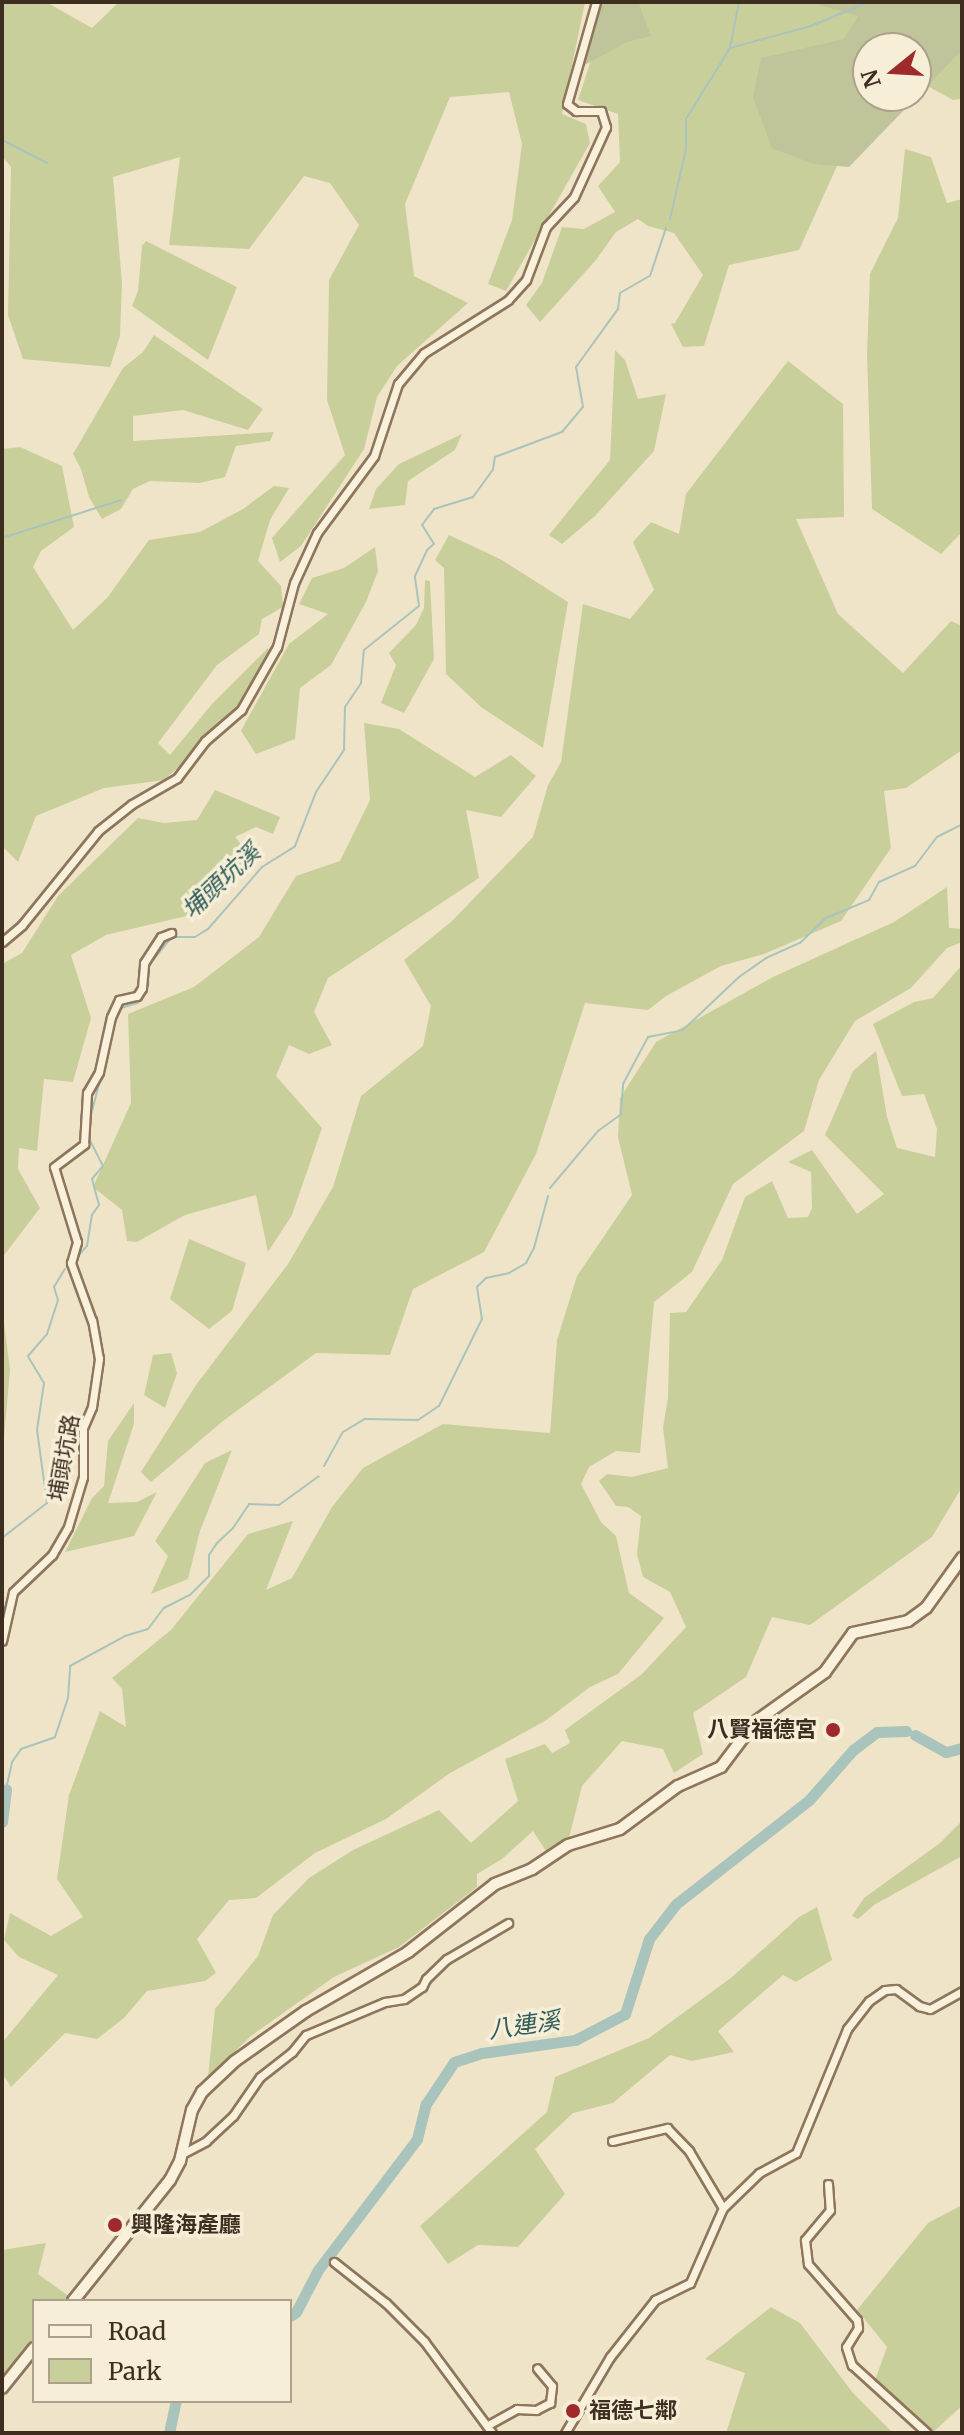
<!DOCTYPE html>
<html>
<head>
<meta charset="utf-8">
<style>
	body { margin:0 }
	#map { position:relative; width:964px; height:2435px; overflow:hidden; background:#f0e4c8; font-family:Merriweather,"Noto Sans TC",serif }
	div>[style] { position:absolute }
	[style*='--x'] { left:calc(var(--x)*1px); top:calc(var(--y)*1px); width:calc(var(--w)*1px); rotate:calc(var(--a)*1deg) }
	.green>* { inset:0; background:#c9cf9b }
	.cemetery>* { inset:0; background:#bfc49a }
	.stream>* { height:2px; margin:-1px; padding:0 1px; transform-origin:1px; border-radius:1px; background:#a9c4bc }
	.river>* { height:11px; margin:-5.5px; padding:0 5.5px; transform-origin:5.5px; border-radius:5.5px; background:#a9c4bc }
	.roads { filter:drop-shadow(2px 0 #8d765c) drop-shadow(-2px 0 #8d765c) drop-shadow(0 2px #8d765c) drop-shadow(0 -2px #8d765c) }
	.street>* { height:7px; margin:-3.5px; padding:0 3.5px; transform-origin:3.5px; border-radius:3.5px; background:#faf1dc }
	.secondary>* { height:10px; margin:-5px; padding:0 5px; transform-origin:5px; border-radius:5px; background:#faf1dc }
	.dots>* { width:22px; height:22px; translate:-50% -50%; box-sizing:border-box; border:4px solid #f7eed8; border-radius:50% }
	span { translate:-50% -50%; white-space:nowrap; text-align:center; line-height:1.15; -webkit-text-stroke:7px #f7eed8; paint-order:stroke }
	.street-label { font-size:22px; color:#3d2e20 }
	.poi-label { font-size:22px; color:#3d2e20; font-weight:700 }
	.right { translate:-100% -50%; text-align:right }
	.left { translate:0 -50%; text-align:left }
	.water-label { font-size:24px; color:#2f5d5a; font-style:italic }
	.frame { position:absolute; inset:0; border:4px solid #3d2e20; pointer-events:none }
	.legend { position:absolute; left:32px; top:2299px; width:260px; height:104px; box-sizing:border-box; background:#f7eed8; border:2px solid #ada18e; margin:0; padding:10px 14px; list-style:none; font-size:24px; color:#3d2e20 }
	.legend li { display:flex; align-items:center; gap:16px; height:40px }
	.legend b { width:40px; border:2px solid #ada18e }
	.north { position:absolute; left:852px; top:32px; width:80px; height:80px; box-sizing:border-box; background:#f7eed8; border:2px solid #ada18e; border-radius:50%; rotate:252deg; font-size:22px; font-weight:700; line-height:32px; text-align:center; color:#3d2e20 }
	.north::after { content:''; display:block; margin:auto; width:28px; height:36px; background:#9e2a2b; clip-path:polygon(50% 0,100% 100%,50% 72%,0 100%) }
</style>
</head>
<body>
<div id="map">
	<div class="green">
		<i style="clip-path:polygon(2px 2px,46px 2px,92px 28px,119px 2px,585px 2px,562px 114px,586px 124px,590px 143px,506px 291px,488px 284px,512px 220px,522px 144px,509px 92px,450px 97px,405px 204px,414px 276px,468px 303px,397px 366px,377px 397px,364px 449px,301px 546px,280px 562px,272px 538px,345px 455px,327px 400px,329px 280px,359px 225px,330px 183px,304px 176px,249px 249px,169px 245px,180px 157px,113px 177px,122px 283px,120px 336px,110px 367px,23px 359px,8px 315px,11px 167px,2px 156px)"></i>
		<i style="clip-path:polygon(610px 2px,962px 2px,962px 99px,953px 100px,922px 83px,916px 48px,868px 48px,868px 96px,861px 132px,837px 166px,799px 250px,729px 265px,704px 346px,683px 347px,671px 324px,675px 323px,703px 275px,674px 233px,648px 226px,638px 219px,616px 232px,596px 260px,540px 322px,526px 305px,542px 283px,562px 227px,584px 229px,615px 212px,598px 186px,620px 162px,618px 114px,578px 100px)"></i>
		<i style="clip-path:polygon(905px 149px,931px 157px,947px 203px,962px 199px,962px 532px,941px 554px,872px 509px,867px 354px,870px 274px,898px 218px)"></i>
		<i style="clip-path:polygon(146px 241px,237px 287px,208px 360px,132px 306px,138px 291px,142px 246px)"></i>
		<i style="clip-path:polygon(154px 335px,263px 409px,248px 430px,183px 410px,133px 416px,133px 441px,274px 432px,270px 441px,236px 446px,225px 477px,200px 483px,150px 481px,133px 489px,121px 509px,102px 519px,89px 497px,81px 469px,73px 454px,123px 368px,143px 352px)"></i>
		<i style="clip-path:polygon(615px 350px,625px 360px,638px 399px,666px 394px,654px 451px,595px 516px,562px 544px,549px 535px,610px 460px)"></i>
		<i style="clip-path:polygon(788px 361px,843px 404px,844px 517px,796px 519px,838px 614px,903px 673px,951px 621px,962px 626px,962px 750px,906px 788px,884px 791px,891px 848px,841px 921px,764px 954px,721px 966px,666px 996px,648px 1010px,585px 1003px,536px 1154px,484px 1252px,413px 1289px,390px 1355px,316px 1353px,223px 1421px,151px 1482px,141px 1472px,196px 1385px,288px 1264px,333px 1187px,361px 1096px,423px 1046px,431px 1006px,404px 960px,452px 921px,533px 837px,548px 785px,561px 762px,583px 604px,630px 619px,654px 590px,633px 542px,651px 522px,679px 534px,686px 494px)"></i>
		<i style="clip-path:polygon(462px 434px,455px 450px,408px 481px,405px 505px,369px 509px,376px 489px,399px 464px)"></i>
		<i style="clip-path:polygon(20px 447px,62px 466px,74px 527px,41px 551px,33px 567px,73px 630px,107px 598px,149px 540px,200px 532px,243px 509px,274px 486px,289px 488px,270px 520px,258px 561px,281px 586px,283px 607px,262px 619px,259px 634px,217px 665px,158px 743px,170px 755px,212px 704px,268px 648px,270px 652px,239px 714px,164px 780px,104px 788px,36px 816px,18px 862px,2px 846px,2px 449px)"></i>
		<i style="clip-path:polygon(449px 535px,500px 559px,568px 602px,543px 748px,481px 707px,446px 674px,444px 568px,435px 560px)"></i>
		<i style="clip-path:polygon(375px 547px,378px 571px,366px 602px,331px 665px,300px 688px,295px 739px,256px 754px,241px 731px,243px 727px,289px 644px,328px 614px,299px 604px,312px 578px,344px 568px)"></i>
		<i style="clip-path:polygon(425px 580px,430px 581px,434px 659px,404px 713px,381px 703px,396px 665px,389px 653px,416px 625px,424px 608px)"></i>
		<i style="clip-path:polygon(364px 723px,399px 729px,475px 777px,511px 755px,536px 776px,501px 817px,466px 810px,479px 878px,328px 978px,314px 1012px,332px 1045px,309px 1054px,289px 1045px,276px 1076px,322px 1128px,292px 1215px,268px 1252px,256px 1195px,185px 1215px,137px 1242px,127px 1241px,122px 1210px,93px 1187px,131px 1103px,128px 1014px,194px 987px,259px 937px,296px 876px,340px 861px,370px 800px)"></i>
		<i style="clip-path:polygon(215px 790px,280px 817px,273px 834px,256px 827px,235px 837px,252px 857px,224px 880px,223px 889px,199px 913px,106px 935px,71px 955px,91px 1018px,73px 1082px,44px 1079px,37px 1151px,19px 1148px,18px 1169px,40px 1208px,2px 1258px,2px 964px,22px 953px,58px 896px,138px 818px,164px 823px,197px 820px)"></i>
		<i style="clip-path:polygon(947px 887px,949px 928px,962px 929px,962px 942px,947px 948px,911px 988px,855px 1021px,819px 1080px,804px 1131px,733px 1184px,692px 1272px,654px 1302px,640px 1453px,616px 1451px,589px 1467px,581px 1484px,601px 1522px,616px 1536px,629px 1593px,664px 1618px,618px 1674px,590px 1687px,545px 1721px,450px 1773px,386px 1819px,315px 1853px,256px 1898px,229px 1900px,197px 1939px,216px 1973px,205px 1981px,147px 1991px,124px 2018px,97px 2039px,65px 2033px,11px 2087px,2px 2073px,2px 2043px,58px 1975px,19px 1957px,4px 1940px,10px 1913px,51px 1936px,83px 1917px,57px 1879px,69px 1795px,100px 1711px,126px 1727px,122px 1689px,112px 1678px,171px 1630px,248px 1534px,293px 1521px,266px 1590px,292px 1578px,332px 1507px,363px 1468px,443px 1424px,550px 1433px,557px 1340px,577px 1276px,632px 1195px,618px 1137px,620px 1098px,656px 1042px,773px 977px,894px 922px)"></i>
		<i style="clip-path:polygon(962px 965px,962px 1487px,932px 1537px,810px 1625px,772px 1617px,746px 1677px,693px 1713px,703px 1754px,674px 1773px,663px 1749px,622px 1741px,582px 1786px,569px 1838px,548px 1854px,533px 1831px,502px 1859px,477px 1874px,477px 1887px,399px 1947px,334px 1977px,251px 2036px,208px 2077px,215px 2009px,258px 1956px,273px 1915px,309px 1878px,353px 1850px,439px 1810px,471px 1843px,518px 1801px,505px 1759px,545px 1744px,552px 1753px,570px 1743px,565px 1730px,642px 1674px,686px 1627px,670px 1592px,643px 1577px,637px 1554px,641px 1516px,628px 1507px,616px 1506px,599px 1481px,607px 1474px,632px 1477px,668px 1468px,663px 1428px,668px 1397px,670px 1313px,686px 1312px,722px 1260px,745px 1197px,772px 1181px,788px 1218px,808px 1217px,812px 1208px,811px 1172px,788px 1162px,812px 1150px,857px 1214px,884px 1194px,825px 1135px,853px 1071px,876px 1051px,887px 1117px,897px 1148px,935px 1157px,937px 1129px,924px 1094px,902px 1096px,873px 1024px,914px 1002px,933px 998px)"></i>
		<i style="clip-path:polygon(189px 1239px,246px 1263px,232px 1311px,209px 1329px,170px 1299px)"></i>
		<i style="clip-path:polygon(2px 1307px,10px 1370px,2px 1460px)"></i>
		<i style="clip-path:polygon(171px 1353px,177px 1373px,165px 1408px,144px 1395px,153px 1355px)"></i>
		<i style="clip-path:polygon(134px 1403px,134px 1424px,108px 1503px,137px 1502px,157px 1492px,134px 1536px,65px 1552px,92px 1498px,104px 1486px,108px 1441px)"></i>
		<i style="clip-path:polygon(232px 1450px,200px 1531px,188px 1579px,151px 1594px,168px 1556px,155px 1541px,205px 1463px)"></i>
		<i style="clip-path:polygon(962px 1821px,962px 1856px,874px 1905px,858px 1919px,852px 1916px,864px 1898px,940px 1843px)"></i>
		<i style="clip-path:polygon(817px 1907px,832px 1960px,796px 1982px,783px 1975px,718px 2031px,734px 2052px,692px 2061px,670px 2055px,613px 2103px,573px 2113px,535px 2149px,565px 2194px,518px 2247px,478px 2245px,448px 2264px,420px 2226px,547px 2112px,555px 2077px,649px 2038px,732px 1977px,799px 1917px)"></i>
		<i style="clip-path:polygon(962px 2205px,962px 2406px,932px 2433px,875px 2380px,887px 2347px,857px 2310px,928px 2223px)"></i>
		<i style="clip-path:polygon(46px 2243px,38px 2274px,70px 2297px,67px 2301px,34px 2301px,34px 2341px,2px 2375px,2px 2250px)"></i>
		<i style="clip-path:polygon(771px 2307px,800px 2323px,853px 2393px,893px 2433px,726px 2433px,745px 2373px,705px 2359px)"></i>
	</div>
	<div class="cemetery">
		<i style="clip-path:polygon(599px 2px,638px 2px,651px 36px,627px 42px,581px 67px)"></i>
		<i style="clip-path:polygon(evenodd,808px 2px,962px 2px,962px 50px,849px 167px,813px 164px,772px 148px,753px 97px,761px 58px,844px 39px,858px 16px,808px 2px,868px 48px,916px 48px,916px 96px,868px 96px,868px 48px)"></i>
	</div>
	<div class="stream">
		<i style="--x:730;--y:48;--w:47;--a:-78.9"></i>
		<i style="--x:2;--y:140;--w:51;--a:27.1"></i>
		<i style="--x:670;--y:219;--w:72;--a:-77.1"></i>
		<i style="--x:686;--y:149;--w:30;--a:-90"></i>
		<i style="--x:686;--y:119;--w:84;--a:-58.2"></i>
		<i style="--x:730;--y:48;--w:84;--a:-15.2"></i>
		<i style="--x:811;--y:26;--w:62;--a:-22.8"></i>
		<i style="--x:2;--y:538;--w:125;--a:-17.7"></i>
		<i style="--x:89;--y:1123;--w:118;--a:-75.7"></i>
		<i style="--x:118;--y:1009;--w:21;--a:-17"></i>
		<i style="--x:138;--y:1003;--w:20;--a:-60"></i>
		<i style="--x:148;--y:986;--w:21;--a:-87"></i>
		<i style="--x:149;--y:965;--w:36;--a:-51"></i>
		<i style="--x:172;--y:937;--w:23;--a:0"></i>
		<i style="--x:195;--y:937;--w:15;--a:-32"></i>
		<i style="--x:208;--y:929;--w:82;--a:-48.9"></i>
		<i style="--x:262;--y:867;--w:39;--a:-32"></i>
		<i style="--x:295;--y:846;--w:58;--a:-68.7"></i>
		<i style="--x:316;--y:792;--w:50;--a:-56.3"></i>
		<i style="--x:344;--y:750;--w:43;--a:-88.7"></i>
		<i style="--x:345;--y:707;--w:29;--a:-56"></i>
		<i style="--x:361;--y:683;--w:33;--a:-85"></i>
		<i style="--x:364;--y:650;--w:70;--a:-38.7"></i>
		<i style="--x:419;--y:606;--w:30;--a:-98"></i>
		<i style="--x:415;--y:576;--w:29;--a:-65"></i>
		<i style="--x:427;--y:550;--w:9;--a:-41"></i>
		<i style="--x:434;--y:544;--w:22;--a:-122"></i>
		<i style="--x:422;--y:525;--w:20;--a:-53"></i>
		<i style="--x:434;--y:509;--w:41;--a:-17.1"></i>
		<i style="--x:473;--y:497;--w:34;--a:-54"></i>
		<i style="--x:493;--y:469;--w:12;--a:-81"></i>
		<i style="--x:495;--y:457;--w:72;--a:-20.5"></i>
		<i style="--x:562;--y:432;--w:33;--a:-50"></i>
		<i style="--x:583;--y:407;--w:41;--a:-99.9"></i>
		<i style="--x:576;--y:367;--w:72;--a:-54.1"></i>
		<i style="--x:618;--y:309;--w:16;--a:-83"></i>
		<i style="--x:620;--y:293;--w:34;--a:-30"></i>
		<i style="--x:650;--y:276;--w:51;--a:-71.6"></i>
		<i style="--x:550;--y:1188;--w:75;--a:-49.9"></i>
		<i style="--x:598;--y:1131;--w:29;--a:-36"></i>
		<i style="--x:621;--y:1114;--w:30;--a:-86"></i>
		<i style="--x:623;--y:1084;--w:53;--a:-62"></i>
		<i style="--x:648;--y:1037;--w:36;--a:-11"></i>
		<i style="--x:683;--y:1030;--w:77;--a:-43.4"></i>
		<i style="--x:739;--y:977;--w:33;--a:-35"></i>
		<i style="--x:766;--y:958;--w:37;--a:-24"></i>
		<i style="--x:800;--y:943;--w:36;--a:-44"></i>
		<i style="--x:826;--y:918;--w:47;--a:-22.7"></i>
		<i style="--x:869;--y:900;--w:21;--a:-61"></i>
		<i style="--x:879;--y:882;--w:39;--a:-24"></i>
		<i style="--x:915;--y:866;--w:36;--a:-53"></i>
		<i style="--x:937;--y:837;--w:28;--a:-27"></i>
		<i style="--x:77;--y:1257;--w:15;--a:-48"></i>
		<i style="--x:87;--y:1246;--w:31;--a:-81"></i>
		<i style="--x:92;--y:1215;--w:12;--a:-55"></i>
		<i style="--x:99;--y:1205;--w:27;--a:-105"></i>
		<i style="--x:92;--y:1179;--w:17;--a:-50"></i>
		<i style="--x:103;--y:1166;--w:33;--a:-117"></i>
		<i style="--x:324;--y:1466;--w:39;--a:-61"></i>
		<i style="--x:343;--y:1432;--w:26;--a:-31"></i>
		<i style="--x:365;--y:1419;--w:53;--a:1.1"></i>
		<i style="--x:418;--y:1420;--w:25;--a:-34"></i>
		<i style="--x:439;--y:1406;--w:97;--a:-63.7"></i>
		<i style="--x:482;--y:1319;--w:32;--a:-99"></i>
		<i style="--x:477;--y:1287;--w:13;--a:-45"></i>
		<i style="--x:486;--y:1278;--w:24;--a:-12"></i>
		<i style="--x:509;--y:1273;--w:20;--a:-30"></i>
		<i style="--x:526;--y:1263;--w:17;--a:-62"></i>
		<i style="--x:534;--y:1248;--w:54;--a:-74.9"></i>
		<i style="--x:2;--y:1538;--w:57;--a:-37.9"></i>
		<i style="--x:47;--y:1503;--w:74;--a:-97.8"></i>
		<i style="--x:37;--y:1430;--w:48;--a:-81.5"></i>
		<i style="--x:44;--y:1383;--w:31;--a:-121"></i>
		<i style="--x:28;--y:1356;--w:29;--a:-49"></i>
		<i style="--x:47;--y:1334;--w:36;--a:-72"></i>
		<i style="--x:58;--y:1300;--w:14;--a:-107"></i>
		<i style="--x:54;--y:1287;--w:21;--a:-59"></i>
		<i style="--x:6;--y:1789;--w:28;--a:-77"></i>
		<i style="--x:12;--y:1762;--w:16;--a:-55"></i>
		<i style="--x:21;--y:1749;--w:36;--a:-19"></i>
		<i style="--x:55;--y:1737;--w:41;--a:-71.6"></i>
		<i style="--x:68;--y:1698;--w:32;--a:-86"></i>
		<i style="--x:70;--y:1666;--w:63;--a:-28.6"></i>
		<i style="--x:125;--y:1636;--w:24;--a:-17"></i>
		<i style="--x:148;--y:1629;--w:26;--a:-53"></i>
		<i style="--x:164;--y:1608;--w:29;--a:-27"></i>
		<i style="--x:190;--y:1595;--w:27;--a:-45"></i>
		<i style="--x:209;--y:1576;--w:21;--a:-90"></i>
		<i style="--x:209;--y:1555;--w:14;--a:-56"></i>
		<i style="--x:217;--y:1543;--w:22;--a:-43"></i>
		<i style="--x:233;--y:1528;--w:29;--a:-56"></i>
		<i style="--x:249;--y:1504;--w:30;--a:2"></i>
		<i style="--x:279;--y:1505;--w:49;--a:-35.9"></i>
	</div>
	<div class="river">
		<i style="--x:915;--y:1735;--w:35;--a:29"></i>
		<i style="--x:946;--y:1752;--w:16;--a:-14"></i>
		<i style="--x:2;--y:1822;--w:33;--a:-83"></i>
		<i style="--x:290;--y:2316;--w:7;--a:-34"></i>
		<i style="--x:296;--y:2312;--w:47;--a:-62.4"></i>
		<i style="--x:318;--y:2270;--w:164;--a:-52.9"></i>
		<i style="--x:417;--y:2139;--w:36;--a:-76"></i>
		<i style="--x:426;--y:2104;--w:50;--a:-56.3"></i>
		<i style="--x:454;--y:2062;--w:29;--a:-18"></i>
		<i style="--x:482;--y:2053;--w:94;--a:-8"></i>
		<i style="--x:575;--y:2040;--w:56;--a:-27.5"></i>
		<i style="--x:625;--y:2014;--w:79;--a:-72.3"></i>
		<i style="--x:649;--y:1939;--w:44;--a:-52.4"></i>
		<i style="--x:676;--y:1904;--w:169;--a:-38"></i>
		<i style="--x:809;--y:1800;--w:67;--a:-48.7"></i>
		<i style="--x:853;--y:1750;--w:30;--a:-37"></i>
		<i style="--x:877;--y:1732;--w:29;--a:-2"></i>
		<i style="--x:169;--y:2433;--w:33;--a:-78"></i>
	</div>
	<div class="roads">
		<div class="street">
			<i style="--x:2;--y:942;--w:26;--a:-40"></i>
			<i style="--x:22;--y:925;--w:121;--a:-51"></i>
			<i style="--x:98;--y:831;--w:43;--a:-38.5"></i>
			<i style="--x:132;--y:804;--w:52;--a:-30"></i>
			<i style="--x:177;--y:778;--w:46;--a:-52.9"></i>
			<i style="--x:205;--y:741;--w:48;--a:-40.7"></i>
			<i style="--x:241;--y:710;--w:73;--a:-60.3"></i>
			<i style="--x:277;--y:647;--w:66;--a:-75.1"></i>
			<i style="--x:294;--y:583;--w:55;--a:-65.3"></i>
			<i style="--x:317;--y:533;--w:96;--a:-53.5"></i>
			<i style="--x:374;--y:456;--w:76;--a:-71.6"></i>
			<i style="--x:398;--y:384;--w:40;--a:-50"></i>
			<i style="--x:424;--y:353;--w:99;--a:-32.2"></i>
			<i style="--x:508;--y:300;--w:27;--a:-48"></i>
			<i style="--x:526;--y:280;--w:57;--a:-69.3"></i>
			<i style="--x:546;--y:227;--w:41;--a:-47"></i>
			<i style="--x:574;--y:197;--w:77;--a:-65.4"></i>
			<i style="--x:606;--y:127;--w:17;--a:-107"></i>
			<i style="--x:601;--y:111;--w:25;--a:180"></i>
			<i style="--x:576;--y:111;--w:11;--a:-142"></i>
			<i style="--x:567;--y:104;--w:106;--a:-74.1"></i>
			<i style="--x:2;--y:1641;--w:50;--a:-77.3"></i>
			<i style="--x:13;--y:1592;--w:54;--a:-43.5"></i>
			<i style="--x:52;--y:1555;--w:32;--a:-60"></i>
			<i style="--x:68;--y:1527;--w:52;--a:-73.3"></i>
			<i style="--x:83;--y:1477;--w:49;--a:-90"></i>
			<i style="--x:83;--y:1428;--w:23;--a:-67"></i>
			<i style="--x:92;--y:1407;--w:49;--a:-81.7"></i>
			<i style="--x:99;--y:1359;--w:39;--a:-100"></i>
			<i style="--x:92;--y:1321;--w:62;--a:-109.9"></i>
			<i style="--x:71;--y:1263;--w:22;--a:-74"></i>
			<i style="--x:77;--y:1242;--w:78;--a:-107"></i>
			<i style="--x:54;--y:1167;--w:38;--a:-37"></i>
			<i style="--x:84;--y:1144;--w:51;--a:-86.6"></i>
			<i style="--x:87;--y:1093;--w:24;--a:-60"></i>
			<i style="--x:99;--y:1072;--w:56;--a:-77.7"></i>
			<i style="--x:111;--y:1017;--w:19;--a:-65"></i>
			<i style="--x:119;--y:1000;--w:18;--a:-13"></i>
			<i style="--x:137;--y:996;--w:9;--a:-58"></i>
			<i style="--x:142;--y:988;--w:25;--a:-85"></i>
			<i style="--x:144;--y:963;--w:31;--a:-57"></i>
			<i style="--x:161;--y:937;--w:11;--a:-22"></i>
			<i style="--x:612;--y:2141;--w:57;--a:-13.3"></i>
			<i style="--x:667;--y:2128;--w:32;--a:46"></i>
			<i style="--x:689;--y:2151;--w:66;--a:59.2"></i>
			<i style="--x:182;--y:2154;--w:27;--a:-28"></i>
			<i style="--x:206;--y:2141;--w:37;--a:-43"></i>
			<i style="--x:233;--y:2116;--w:47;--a:-55.3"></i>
			<i style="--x:260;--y:2077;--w:41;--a:-38"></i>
			<i style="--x:292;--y:2052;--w:22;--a:-51"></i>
			<i style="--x:306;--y:2035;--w:86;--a:-22.7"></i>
			<i style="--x:385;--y:2002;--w:19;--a:-9"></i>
			<i style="--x:404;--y:1999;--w:22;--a:-34"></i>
			<i style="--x:422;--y:1987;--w:9;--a:-63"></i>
			<i style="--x:426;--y:1979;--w:29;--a:-44"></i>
			<i style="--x:447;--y:1959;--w:71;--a:-30.5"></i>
			<i style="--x:828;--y:2184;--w:26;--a:86"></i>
			<i style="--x:830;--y:2210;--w:39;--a:130"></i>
			<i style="--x:805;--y:2240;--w:24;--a:83"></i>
			<i style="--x:808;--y:2264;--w:74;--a:48.8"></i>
			<i style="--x:857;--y:2320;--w:8;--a:83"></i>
			<i style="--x:858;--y:2328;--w:22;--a:122"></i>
			<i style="--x:846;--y:2347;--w:19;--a:72"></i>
			<i style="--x:852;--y:2365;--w:101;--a:42.2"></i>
			<i style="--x:334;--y:2262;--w:66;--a:38.3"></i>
			<i style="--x:386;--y:2303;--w:54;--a:45"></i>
			<i style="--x:424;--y:2341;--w:114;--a:53.5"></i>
			<i style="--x:488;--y:2425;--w:33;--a:-29"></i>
			<i style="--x:517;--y:2409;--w:19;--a:3"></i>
			<i style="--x:536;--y:2410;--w:16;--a:-27"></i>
			<i style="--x:550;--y:2403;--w:17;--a:-83"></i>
			<i style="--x:552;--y:2386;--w:23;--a:-130"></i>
			<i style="--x:565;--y:2433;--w:88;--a:-59.4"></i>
			<i style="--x:610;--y:2357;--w:73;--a:-51.7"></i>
			<i style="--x:655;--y:2300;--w:39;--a:-26"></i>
			<i style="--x:690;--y:2283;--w:82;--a:-66.3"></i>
			<i style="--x:723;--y:2208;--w:50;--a:-44.2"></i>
			<i style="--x:759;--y:2173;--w:42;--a:-28.4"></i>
			<i style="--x:796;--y:2153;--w:134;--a:-67.6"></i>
			<i style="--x:847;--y:2029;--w:36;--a:-52"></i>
			<i style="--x:869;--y:2001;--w:19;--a:-35"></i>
			<i style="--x:885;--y:1990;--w:11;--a:-5"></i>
			<i style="--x:896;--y:1989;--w:29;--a:36"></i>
			<i style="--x:919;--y:2006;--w:11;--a:15"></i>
			<i style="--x:930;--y:2009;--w:37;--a:-29"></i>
		</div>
		<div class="secondary">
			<i style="--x:73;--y:2301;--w:155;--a:-51.3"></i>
			<i style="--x:170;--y:2180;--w:21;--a:-62"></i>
			<i style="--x:180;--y:2161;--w:52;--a:-76.8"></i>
			<i style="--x:192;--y:2110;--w:21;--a:-61"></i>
			<i style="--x:202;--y:2092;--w:45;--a:-43.2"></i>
			<i style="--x:235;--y:2061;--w:87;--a:-35.2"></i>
			<i style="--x:306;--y:2011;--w:118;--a:-30"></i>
			<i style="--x:408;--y:1952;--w:110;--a:-38"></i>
			<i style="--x:495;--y:1884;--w:40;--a:-22"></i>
			<i style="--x:532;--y:1869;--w:43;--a:-33.7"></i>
			<i style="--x:568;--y:1845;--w:54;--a:-17.1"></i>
			<i style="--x:620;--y:1829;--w:72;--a:-36.6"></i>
			<i style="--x:678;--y:1786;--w:47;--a:-23.8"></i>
			<i style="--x:721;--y:1767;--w:56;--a:-52.9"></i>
			<i style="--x:755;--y:1722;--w:86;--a:-35.5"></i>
			<i style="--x:825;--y:1672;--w:48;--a:-54.3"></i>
			<i style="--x:853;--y:1633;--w:56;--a:-12.3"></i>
			<i style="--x:908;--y:1621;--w:22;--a:-36"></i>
			<i style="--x:926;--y:1608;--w:62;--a:-54.2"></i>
			<i style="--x:2;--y:2388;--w:51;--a:-51.3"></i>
		</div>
	</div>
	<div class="dots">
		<i style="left:833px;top:1730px;background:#9e2a2b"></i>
		<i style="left:115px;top:2225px;background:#9e2a2b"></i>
		<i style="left:573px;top:2411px;background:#9e2a2b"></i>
	</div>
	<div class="street-label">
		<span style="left:64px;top:1458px;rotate:-80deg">埔頭坑路</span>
	</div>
	<div class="poi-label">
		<span class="right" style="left:817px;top:1730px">八賢福德宮</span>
		<span class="left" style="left:131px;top:2225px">興隆海產廳</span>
		<span class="left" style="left:589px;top:2411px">福德七鄰</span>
	</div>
	<div class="water-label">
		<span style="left:221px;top:881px;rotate:-43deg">埔頭坑溪</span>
		<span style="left:524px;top:2025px;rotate:-8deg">八連溪</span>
	</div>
	<div class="frame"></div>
	<ul class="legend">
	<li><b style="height:10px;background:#faf1dc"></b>Road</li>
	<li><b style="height:22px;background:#c9cf9b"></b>Park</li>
	</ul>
	<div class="north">N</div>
</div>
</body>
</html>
